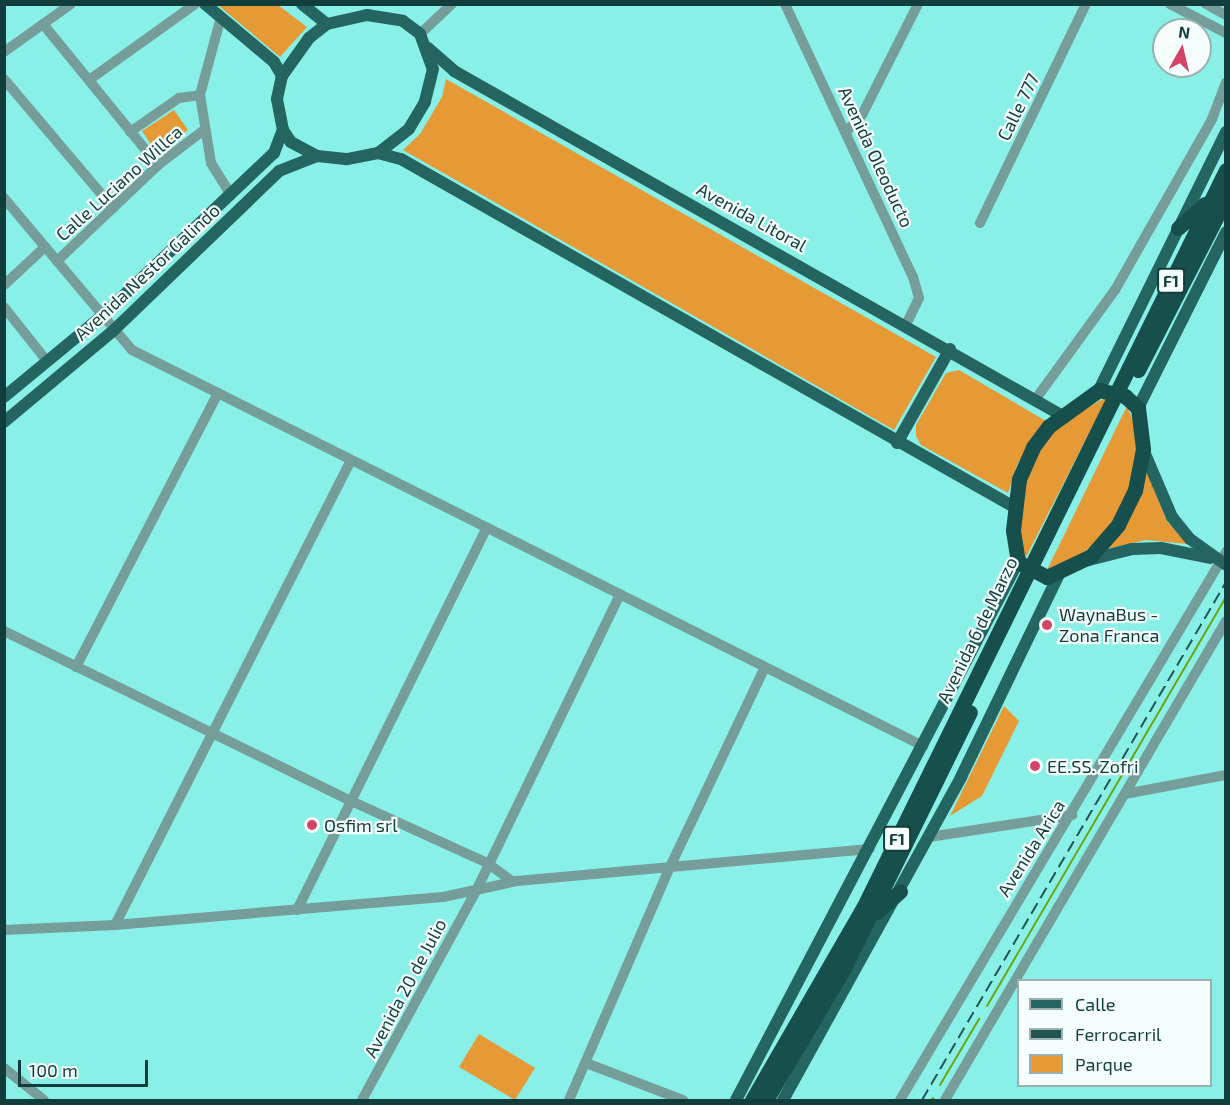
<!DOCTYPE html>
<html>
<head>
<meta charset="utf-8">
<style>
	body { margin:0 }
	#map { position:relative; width:1230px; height:1105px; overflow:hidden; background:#89f0e8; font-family:"Exo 2",sans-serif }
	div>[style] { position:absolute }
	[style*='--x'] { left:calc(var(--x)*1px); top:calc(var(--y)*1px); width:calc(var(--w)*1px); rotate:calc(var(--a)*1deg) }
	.green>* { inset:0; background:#e69a36 }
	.stream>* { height:2px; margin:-1px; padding:0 1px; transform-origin:1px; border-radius:1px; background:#6ea20f }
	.minor>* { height:10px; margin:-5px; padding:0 5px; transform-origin:5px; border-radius:5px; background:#759d99 }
	.major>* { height:12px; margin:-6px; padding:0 6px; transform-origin:6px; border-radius:6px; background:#246561 }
	.highway>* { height:15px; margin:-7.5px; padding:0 7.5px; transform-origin:7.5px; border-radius:7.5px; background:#164f4c }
	.rail>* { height:2px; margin-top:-1px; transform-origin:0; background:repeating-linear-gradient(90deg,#215552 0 12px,transparent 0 18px) }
	.dots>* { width:16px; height:16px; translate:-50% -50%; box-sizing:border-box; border:3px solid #f5fefd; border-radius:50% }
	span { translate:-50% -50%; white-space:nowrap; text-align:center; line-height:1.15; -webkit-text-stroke:4.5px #f5fefd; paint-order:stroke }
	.shield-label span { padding:2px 4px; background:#f5fefd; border:2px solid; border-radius:4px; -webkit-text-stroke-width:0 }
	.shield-label { font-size:16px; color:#113e3c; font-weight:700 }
	.street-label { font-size:18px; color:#113e3c }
	.poi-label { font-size:18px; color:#113e3c }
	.left { translate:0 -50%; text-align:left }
	.frame { position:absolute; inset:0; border:6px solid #113e3c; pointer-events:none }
	.legend { position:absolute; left:1017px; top:979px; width:195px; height:108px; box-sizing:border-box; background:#f5fefd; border:2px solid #9ab1b0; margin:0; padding:8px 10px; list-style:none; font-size:18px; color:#113e3c }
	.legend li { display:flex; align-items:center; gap:12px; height:30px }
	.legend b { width:30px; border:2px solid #9ab1b0 }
	.north { position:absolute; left:1152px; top:18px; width:60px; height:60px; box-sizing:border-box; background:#f5fefd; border:2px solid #9ab1b0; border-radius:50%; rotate:8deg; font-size:16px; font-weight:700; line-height:24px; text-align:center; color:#113e3c }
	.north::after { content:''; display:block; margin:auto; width:21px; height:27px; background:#d34469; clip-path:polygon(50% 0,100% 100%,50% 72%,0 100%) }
	.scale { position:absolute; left:18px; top:1060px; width:130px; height:27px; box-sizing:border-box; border:3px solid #113e3c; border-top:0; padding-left:8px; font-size:18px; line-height:21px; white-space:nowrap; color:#113e3c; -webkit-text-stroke:4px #f5fefd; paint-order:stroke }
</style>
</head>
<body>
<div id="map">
	<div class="green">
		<i style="clip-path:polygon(218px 5px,278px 5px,307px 27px,280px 57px)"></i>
		<i style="clip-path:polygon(446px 79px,936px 357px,894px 430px,403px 150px,420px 134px,442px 97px)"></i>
		<i style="clip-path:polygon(174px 110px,188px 130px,156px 152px,142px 131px)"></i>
		<i style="clip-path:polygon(959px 370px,1046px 421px,1017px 465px,1008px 493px,921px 445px,916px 436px,916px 425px,946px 373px)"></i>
		<i style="clip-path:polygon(1108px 396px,1025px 559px,1018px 515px,1028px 472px,1040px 446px,1058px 425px)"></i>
		<i style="clip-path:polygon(1127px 406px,1136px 428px,1136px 457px,1132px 485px,1119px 512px,1103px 535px,1081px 555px,1047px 570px)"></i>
		<i style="clip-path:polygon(1147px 472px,1167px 521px,1187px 544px,1146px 540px,1106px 549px,1130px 519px)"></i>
		<i style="clip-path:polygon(1004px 706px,1019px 721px,982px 796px,950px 816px)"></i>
		<i style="clip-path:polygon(479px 1034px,535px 1068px,515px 1100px,459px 1067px)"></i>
	</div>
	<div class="stream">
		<i style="--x:987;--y:1006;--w:474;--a:-59.7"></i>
		<i style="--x:940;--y:1085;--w:77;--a:-59.4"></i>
		<i style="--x:931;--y:1100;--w:3;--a:-45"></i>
	</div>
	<div class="minor">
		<i style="--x:785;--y:4;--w:302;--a:64.9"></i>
		<i style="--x:913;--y:277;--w:22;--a:74"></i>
		<i style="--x:919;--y:298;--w:30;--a:116"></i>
		<i style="--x:1170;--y:4;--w:63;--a:27.4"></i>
		<i style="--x:1206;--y:4;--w:23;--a:29"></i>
		<i style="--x:221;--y:17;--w:81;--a:105.1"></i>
		<i style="--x:200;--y:95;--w:69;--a:80.8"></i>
		<i style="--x:211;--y:163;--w:38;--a:58"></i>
		<i style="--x:43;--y:24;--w:182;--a:50.8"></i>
		<i style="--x:420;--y:34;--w:44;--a:-43.2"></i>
		<i style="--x:4;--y:52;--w:82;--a:-35.6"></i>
		<i style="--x:4;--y:79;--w:169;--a:49.8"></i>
		<i style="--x:89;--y:80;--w:130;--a:-35.6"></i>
		<i style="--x:130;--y:132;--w:60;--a:-34.8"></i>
		<i style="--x:179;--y:98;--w:21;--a:-8"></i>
		<i style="--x:846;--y:132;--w:23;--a:-47"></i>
		<i style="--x:862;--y:115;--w:124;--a:-63.2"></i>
		<i style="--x:4;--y:198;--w:199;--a:49.9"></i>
		<i style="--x:132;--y:350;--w:885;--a:26.59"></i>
		<i style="--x:980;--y:223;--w:243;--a:-64.2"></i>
		<i style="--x:57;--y:261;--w:139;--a:-43.5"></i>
		<i style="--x:158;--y:165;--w:58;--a:-37.3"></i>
		<i style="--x:4;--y:285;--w:56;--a:-42.8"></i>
		<i style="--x:4;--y:307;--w:69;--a:51.5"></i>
		<i style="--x:1035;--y:400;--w:136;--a:-54"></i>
		<i style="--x:1115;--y:290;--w:197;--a:-60.4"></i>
		<i style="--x:1212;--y:119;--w:39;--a:-69"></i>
		<i style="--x:4;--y:631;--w:384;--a:26.1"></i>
		<i style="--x:349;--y:800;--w:152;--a:24.5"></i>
		<i style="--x:487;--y:863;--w:32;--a:36"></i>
		<i style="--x:76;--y:667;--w:309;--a:-62.6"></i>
		<i style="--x:1125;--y:794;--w:103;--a:-10.7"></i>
		<i style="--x:929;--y:837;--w:145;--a:-8.7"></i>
		<i style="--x:297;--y:910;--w:427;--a:-63.6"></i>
		<i style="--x:115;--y:925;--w:521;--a:-63.09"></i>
		<i style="--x:4;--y:930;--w:111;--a:-2.6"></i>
		<i style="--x:115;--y:925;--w:329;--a:-4.9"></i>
		<i style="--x:443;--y:897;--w:76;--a:-12.2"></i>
		<i style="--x:517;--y:881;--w:354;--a:-5.2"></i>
		<i style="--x:586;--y:1063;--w:104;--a:20.9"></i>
		<i style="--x:4;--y:1068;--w:51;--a:38.7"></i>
		<i style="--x:362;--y:1100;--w:238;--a:-61.4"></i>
		<i style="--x:476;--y:891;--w:330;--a:-64.1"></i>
		<i style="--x:569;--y:1100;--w:254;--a:-66.6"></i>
		<i style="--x:670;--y:867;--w:221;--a:-64.6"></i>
		<i style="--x:900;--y:1100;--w:638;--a:-59.25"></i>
		<i style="--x:945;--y:1100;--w:555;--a:-59.6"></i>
	</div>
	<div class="major">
		<i style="--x:205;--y:4;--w:90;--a:40"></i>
		<i style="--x:274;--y:62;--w:16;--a:60"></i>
		<i style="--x:302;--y:4;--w:32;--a:39"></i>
		<i style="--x:367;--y:15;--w:36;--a:9"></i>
		<i style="--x:403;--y:21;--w:21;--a:37"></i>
		<i style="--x:420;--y:34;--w:37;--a:70"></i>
		<i style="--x:433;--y:69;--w:34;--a:104"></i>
		<i style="--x:425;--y:102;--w:31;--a:121"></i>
		<i style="--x:409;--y:129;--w:39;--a:142"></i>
		<i style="--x:378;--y:153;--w:33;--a:169"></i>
		<i style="--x:346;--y:159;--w:29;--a:-174"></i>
		<i style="--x:317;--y:156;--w:30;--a:-152"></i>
		<i style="--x:291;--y:142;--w:14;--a:-124"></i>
		<i style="--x:283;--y:130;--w:32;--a:-101"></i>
		<i style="--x:277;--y:99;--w:24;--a:-78"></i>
		<i style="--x:282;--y:76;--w:47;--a:-54.6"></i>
		<i style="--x:309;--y:38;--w:23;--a:-38"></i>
		<i style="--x:327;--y:24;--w:41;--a:-12.7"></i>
		<i style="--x:428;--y:48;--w:35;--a:41"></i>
		<i style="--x:454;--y:71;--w:698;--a:29.54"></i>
		<i style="--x:378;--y:153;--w:24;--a:15"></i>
		<i style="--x:401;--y:159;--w:705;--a:29.58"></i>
		<i style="--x:1099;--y:390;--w:288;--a:-63.8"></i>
		<i style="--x:4;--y:397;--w:127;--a:-39.6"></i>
		<i style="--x:102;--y:316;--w:237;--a:-43.5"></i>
		<i style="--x:274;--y:153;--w:25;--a:-69"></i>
		<i style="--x:1138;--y:408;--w:197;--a:-63.4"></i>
		<i style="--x:4;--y:422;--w:143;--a:-39.9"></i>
		<i style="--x:114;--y:330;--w:229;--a:-43.9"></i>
		<i style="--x:279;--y:171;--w:41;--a:-21.5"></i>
		<i style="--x:897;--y:443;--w:108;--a:-60.6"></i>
		<i style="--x:1143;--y:449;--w:74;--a:66.9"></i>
		<i style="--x:1172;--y:517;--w:28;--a:51"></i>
		<i style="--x:1190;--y:539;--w:44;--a:35.8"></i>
		<i style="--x:1085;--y:561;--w:49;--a:-14.3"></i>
		<i style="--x:1132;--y:549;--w:29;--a:-2"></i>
		<i style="--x:1161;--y:548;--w:50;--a:11.5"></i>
		<i style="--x:736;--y:1100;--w:607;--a:-62.34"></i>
		<i style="--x:783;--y:1100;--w:369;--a:-61.1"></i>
		<i style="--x:961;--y:777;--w:225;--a:-64.2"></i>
	</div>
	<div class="highway">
		<i style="--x:1178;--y:228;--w:36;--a:-42"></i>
		<i style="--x:1138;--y:370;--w:192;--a:-62.8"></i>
		<i style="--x:1099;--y:390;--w:27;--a:13"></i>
		<i style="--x:1125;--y:396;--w:18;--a:43"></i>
		<i style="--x:1138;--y:408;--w:41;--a:83"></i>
		<i style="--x:1143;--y:449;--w:42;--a:101"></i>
		<i style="--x:1135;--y:490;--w:39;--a:116"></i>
		<i style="--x:1118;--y:525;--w:41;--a:131.1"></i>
		<i style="--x:1091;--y:556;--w:49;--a:154.5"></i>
		<i style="--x:1047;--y:577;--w:33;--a:-153"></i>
		<i style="--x:1018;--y:562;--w:32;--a:-99"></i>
		<i style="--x:1013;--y:530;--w:51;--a:-83.3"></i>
		<i style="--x:1019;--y:479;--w:35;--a:-66"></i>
		<i style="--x:1033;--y:447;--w:26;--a:-53"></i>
		<i style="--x:1049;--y:426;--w:62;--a:-35.8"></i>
		<i style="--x:877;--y:912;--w:31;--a:-42"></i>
		<i style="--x:752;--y:1100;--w:224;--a:-60"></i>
		<i style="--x:864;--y:906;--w:820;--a:-63.81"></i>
		<i style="--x:766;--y:1100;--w:153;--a:-59.4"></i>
		<i style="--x:844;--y:968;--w:285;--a:-63.8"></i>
	</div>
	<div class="rail">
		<i style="--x:922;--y:1100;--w:601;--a:-59.59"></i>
	</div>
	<div class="dots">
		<i style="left:1047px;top:625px;background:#d34469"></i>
		<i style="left:1035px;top:766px;background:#d34469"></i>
		<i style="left:312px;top:825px;background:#d34469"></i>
	</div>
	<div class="shield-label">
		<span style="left:1171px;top:281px">F1</span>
		<span style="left:897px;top:839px">F1</span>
	</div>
	<div class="street-label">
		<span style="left:1018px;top:107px;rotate:-64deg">Calle 777</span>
		<span style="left:876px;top:157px;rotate:65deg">Avenida Oleoducto</span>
		<span style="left:119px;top:183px;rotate:-42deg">Calle Luciano Willca</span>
		<span style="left:752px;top:217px;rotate:29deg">Avenida Litoral</span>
		<span style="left:147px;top:272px;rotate:-43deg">Avenida Nestor Galindo</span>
		<span style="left:977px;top:630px;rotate:-64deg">Avenida 6 de Marzo</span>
		<span style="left:1031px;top:848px;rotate:-58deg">Avenida Arica</span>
		<span style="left:405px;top:988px;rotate:-62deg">Avenida 20 de Julio</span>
	</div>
	<div class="poi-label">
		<span class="left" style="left:1059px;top:625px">WaynaBus -<br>Zona Franca</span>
		<span class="left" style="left:1047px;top:766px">EE.SS. Zofri</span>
		<span class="left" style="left:324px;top:825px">Osfim srl</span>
	</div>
	<div class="frame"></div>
	<ul class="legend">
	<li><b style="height:8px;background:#246561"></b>Calle</li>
	<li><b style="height:8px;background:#215552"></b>Ferrocarril</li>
	<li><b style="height:16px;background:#e69a36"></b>Parque</li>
	</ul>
	<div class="north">N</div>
	<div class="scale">100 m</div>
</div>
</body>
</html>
